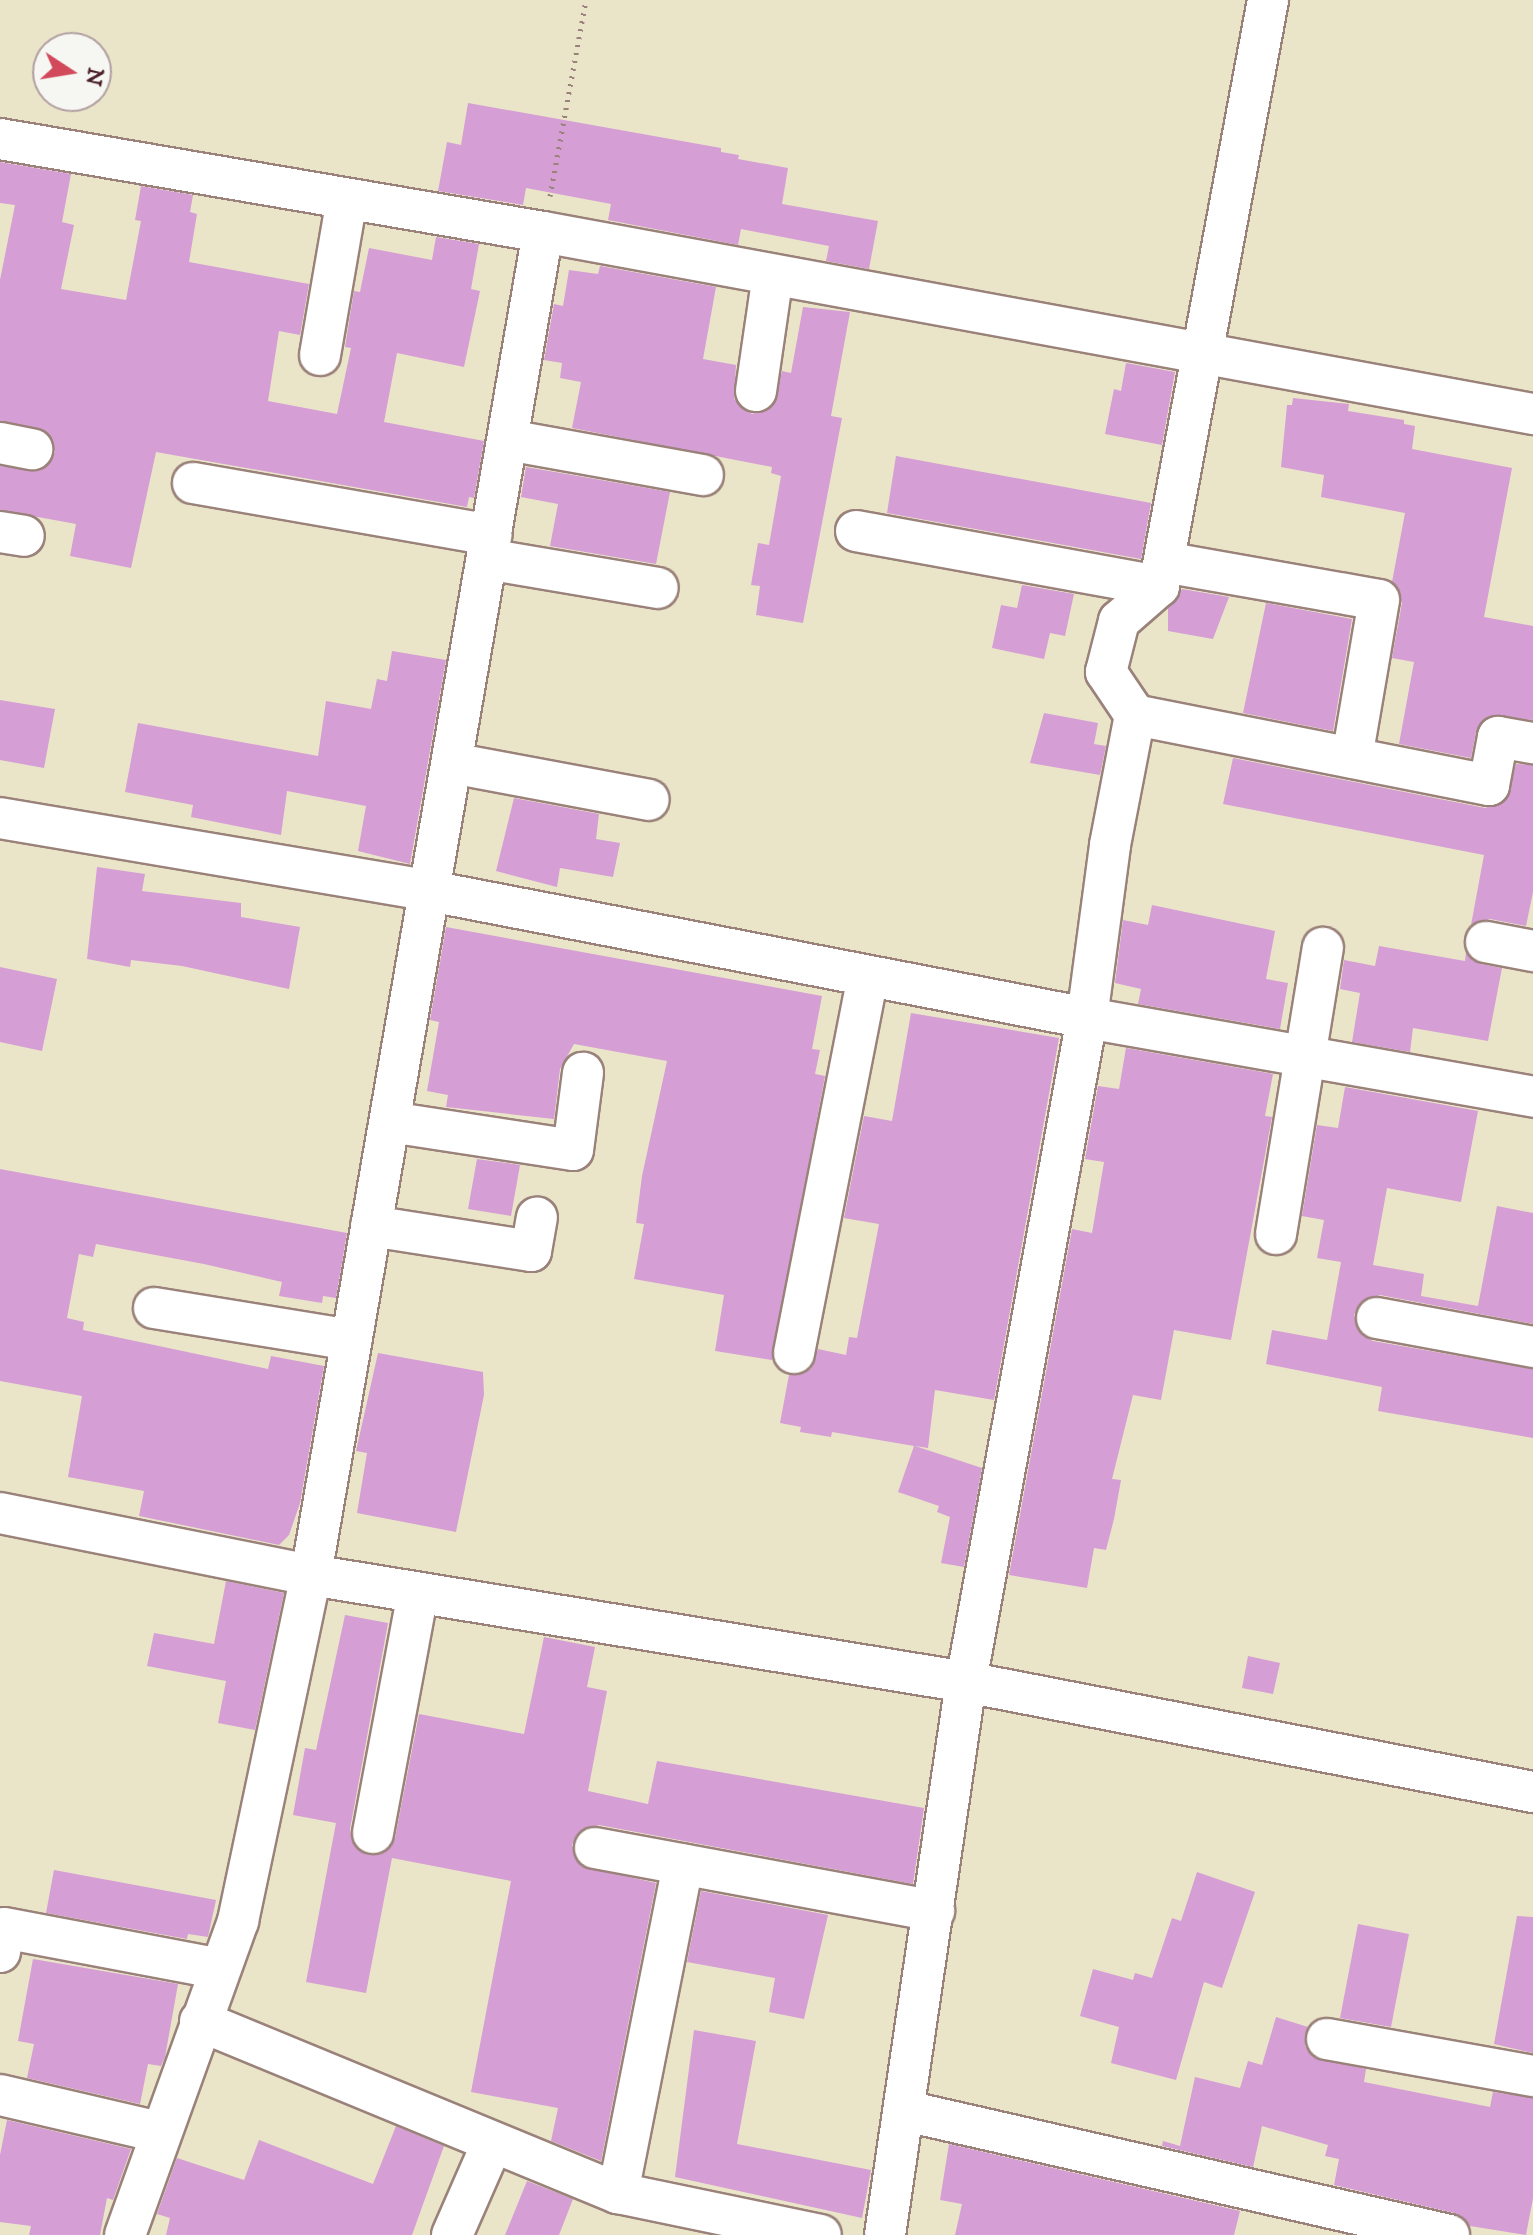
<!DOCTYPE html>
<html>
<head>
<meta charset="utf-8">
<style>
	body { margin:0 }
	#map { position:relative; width:1533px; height:2235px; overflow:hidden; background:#eae5c9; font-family:"IM FELL DW Pica",serif }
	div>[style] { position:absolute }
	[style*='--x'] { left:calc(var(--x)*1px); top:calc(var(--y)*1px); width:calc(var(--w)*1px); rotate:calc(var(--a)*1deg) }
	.building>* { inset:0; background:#d59ed5 }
	.path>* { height:5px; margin-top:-2.5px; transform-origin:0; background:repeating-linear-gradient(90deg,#9a827a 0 2px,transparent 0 8px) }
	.roads { filter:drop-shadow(2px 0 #9a827a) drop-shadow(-2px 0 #9a827a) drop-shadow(0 2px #9a827a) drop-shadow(0 -2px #9a827a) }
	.street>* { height:40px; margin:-20px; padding:0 20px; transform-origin:20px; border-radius:20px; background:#fff }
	span { translate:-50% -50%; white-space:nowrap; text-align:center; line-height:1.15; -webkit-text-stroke:7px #f6f6f2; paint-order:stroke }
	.north { position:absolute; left:32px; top:32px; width:80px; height:80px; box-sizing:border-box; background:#f6f6f2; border:2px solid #b1a0a2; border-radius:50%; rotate:102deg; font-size:22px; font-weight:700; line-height:32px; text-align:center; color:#4a1f2b }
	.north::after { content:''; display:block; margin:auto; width:28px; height:36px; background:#d1495b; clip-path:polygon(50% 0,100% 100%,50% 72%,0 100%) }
</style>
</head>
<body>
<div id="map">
	<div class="building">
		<i style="clip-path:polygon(468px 103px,721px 148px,721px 152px,739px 155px,738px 159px,788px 168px,782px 204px,878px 221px,869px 269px,826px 261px,829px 246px,741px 229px,738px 245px,608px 220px,611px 204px,526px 188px,523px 205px,438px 191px,447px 142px,461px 145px)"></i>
		<i style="clip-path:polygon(0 162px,71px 174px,62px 222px,74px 225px,61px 289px,126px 300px,141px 221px,135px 220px,141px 186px,193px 195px,190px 212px,197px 214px,189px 262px,309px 284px,300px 335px,279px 331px,268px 401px,337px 414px,351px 348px,345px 347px,354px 291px,360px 292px,369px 248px,432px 260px,436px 237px,479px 244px,471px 289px,480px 291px,464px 367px,397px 353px,384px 422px,484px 441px,474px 498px,469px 497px,467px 507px,156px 452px,131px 568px,70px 556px,76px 524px,0 510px,0 466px,39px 471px,55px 452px,46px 431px,0 421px,0 280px,15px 205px,0 203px)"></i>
		<i style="clip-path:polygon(600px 266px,716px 287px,703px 359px,736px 365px,734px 399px,752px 414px,773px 406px,782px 371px,791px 373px,803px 307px,850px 312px,831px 416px,842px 418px,803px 623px,756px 615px,760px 586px,751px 585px,758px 543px,769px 545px,781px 476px,771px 473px,772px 467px,572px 428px,581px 382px,560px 378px,562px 363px,544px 360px,554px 304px,563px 306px,569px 270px,598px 274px)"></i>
		<i style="clip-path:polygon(1126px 363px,1175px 372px,1162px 445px,1105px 434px,1114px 389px,1121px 391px)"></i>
		<i style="clip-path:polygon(1293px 398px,1349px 404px,1348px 411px,1404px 420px,1404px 424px,1415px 426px,1412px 449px,1512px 468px,1484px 617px,1533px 626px,1533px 720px,1489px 716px,1476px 732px,1471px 758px,1399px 744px,1414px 662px,1392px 658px,1402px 603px,1392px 582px,1405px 513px,1321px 497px,1324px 475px,1281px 467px,1287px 405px,1292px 405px)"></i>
		<i style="clip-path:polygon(896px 456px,1151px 503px,1141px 559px,887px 513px)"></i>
		<i style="clip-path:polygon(526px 467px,670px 492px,656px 564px,550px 546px,558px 504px,521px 497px)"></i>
		<i style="clip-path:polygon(1022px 585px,1074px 594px,1065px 636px,1050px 633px,1044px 659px,992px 648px,1001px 605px,1017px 608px)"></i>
		<i style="clip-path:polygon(1182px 589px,1229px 597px,1213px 639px,1168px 631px,1168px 609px)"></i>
		<i style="clip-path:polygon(1266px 603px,1352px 619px,1333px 731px,1243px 713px)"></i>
		<i style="clip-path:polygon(392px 651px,446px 660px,410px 864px,358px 851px,366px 806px,287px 791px,281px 835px,191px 817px,193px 805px,125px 792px,138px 723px,318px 756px,326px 701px,371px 709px,377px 679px,387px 681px)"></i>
		<i style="clip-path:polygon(0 700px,55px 709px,44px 768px,0 760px)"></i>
		<i style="clip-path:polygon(1044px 713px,1098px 723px,1094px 744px,1106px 746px,1100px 775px,1030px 763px)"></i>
		<i style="clip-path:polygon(1233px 758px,1485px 808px,1507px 799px,1516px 764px,1533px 765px,1533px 892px,1526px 926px,1490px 919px,1471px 925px,1484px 855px,1223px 804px)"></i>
		<i style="clip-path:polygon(514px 798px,599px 814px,596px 839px,620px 843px,613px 877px,560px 868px,557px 887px,496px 871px)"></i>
		<i style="clip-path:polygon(97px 867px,145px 874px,142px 891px,241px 903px,241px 917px,300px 927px,289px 989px,182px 966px,131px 960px,130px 967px,87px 959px)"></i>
		<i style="clip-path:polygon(1152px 905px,1275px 931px,1266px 979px,1288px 983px,1280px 1029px,1138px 1004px,1141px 989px,1115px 983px,1123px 920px,1148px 925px)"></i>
		<i style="clip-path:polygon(446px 927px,822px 996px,812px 1049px,820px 1050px,815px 1074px,825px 1076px,772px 1360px,715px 1351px,724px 1295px,634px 1279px,644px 1224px,636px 1223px,642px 1176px,667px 1061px,574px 1044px,560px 1069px,554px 1119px,446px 1107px,448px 1095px,427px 1091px,439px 1022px,430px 1020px)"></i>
		<i style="clip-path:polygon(1379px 946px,1465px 961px,1466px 952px,1481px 964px,1502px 968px,1488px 1041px,1413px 1028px,1410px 1052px,1352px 1042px,1360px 993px,1340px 989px,1344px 960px,1375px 966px)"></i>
		<i style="clip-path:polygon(0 967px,57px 979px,42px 1051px,0 1042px)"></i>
		<i style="clip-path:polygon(911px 1013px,1059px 1038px,994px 1400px,935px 1390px,928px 1448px,915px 1446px,982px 1468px,964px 1567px,941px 1563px,950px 1517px,937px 1512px,939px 1506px,898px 1492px,914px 1446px,832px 1432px,831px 1437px,800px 1432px,801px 1427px,780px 1423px,789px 1375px,811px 1369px,818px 1349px,846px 1355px,849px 1337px,857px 1338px,879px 1224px,844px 1218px,864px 1116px,892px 1121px)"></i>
		<i style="clip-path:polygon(1126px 1048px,1273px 1074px,1265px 1116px,1272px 1117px,1231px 1340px,1174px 1330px,1161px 1400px,1133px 1395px,1112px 1479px,1121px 1480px,1114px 1519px,1106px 1550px,1094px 1548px,1087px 1588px,1009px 1575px,1072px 1229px,1092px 1233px,1104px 1162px,1085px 1159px,1098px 1086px,1119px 1089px)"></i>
		<i style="clip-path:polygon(1345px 1087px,1478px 1111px,1461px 1202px,1387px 1188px,1373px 1265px,1424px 1274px,1421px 1296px,1478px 1306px,1497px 1206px,1533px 1213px,1533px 1324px,1380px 1295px,1360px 1303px,1354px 1315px,1362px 1335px,1373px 1341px,1533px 1369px,1533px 1438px,1378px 1411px,1382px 1387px,1266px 1364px,1272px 1330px,1327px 1340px,1341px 1262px,1317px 1258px,1324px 1220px,1302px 1216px,1317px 1125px,1338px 1128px)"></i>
		<i style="clip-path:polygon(477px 1159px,520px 1165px,511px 1216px,468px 1209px)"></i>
		<i style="clip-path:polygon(0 1169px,347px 1233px,336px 1298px,323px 1296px,322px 1303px,279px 1296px,282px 1282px,204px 1264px,96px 1244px,93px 1257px,79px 1254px,67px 1318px,84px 1322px,83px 1330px,268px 1369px,271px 1356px,324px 1366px,300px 1503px,289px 1535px,279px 1545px,139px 1516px,144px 1491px,68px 1477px,82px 1396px,0 1381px)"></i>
		<i style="clip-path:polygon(378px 1353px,483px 1372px,484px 1395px,456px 1532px,357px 1513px,367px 1453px,356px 1451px)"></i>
		<i style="clip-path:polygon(226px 1581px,284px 1593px,255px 1730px,218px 1723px,226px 1681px,147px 1666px,154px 1633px,214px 1644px)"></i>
		<i style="clip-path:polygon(345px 1615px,388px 1623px,350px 1829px,352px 1841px,368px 1855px,381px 1854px,395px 1838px,419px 1714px,524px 1734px,544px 1637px,595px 1647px,587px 1687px,607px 1691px,588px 1791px,648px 1804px,657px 1761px,924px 1808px,913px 1884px,599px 1825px,578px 1833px,572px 1845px,581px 1866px,656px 1883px,601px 2161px,551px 2141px,558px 2108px,471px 2092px,511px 1881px,392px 1858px,366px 1993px,306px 1982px,336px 1823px,293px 1815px,305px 1748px,316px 1750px)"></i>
		<i style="clip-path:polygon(1248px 1656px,1280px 1663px,1273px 1694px,1242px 1688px)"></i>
		<i style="clip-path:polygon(54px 1870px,216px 1900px,208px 1937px,188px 1934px,187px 1939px,46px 1913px)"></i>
		<i style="clip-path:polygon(1197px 1872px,1255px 1892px,1222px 1988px,1204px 1982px,1176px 2080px,1111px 2063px,1119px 2027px,1080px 2016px,1093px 1969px,1133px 1980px,1135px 1973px,1152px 1978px,1172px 1918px,1181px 1921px)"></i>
		<i style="clip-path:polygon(701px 1891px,828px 1915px,804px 2019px,769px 2012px,775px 1978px,687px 1962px)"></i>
		<i style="clip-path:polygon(1517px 1916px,1533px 1917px,1533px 2053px,1494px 2044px)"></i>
		<i style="clip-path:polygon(1358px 1924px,1409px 1934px,1391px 2027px,1340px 2018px)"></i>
		<i style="clip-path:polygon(33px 1959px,178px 1984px,165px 2057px,161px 2066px,148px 2064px,140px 2104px,27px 2078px,34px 2044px,18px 2041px)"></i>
		<i style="clip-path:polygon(1276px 2017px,1308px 2027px,1305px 2046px,1312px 2056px,1366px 2069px,1364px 2082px,1490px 2107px,1493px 2092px,1533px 2098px,1533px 2198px,1526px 2235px,1470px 2226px,1454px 2213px,1334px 2185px,1339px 2159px,1325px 2156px,1328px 2145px,1262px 2126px,1253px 2167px,1162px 2146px,1163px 2141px,1180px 2146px,1195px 2077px,1240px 2088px,1248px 2061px,1262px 2065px)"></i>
		<i style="clip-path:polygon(694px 2030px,756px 2041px,737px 2144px,871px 2170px,862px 2218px,675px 2177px)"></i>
		<i style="clip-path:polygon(7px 2120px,131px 2149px,113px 2200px,107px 2198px,100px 2235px,29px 2235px,31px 2226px,0 2222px,0 2155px)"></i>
		<i style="clip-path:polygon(396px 2126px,444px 2146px,412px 2235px,166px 2235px,170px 2218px,157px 2214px,177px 2158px,244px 2180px,259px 2140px,373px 2184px)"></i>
		<i style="clip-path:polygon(949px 2144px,1240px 2211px,1234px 2235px,955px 2235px,962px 2204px,940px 2200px)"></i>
		<i style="clip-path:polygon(527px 2181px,573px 2199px,559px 2235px,505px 2235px)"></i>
	</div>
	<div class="path">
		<i style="--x:550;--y:196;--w:199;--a:-79.6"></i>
	</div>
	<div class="roads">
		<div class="street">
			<i style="--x:0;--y:139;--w:551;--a:9.72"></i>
			<i style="--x:543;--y:232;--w:1007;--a:10.42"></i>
			<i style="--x:320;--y:355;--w:158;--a:-80.2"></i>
			<i style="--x:756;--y:391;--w:117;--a:-81.7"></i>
			<i style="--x:508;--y:440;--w:198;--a:10.2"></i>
			<i style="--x:0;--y:443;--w:33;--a:11"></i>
			<i style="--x:193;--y:483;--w:303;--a:9.9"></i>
			<i style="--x:856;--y:531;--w:308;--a:10.3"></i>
			<i style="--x:0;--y:532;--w:24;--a:9"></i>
			<i style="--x:487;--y:559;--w:173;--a:9.6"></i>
			<i style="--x:1164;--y:562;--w:218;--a:10"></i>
			<i style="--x:1379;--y:600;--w:160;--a:99.7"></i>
			<i style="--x:1135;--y:715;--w:361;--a:11.2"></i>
			<i style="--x:1489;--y:785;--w:49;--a:-79.4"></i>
			<i style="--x:1498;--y:737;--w:36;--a:10"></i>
			<i style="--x:452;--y:763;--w:200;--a:10.6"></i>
			<i style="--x:0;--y:818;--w:436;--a:9.6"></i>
			<i style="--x:430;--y:891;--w:669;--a:10.94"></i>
			<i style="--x:1087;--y:1018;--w:453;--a:10"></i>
			<i style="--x:1486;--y:942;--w:48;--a:10.8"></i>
			<i style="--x:390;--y:1122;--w:185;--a:8.7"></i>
			<i style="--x:573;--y:1150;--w:78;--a:-82.6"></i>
			<i style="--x:371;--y:1226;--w:162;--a:8.9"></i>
			<i style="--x:531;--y:1251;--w:34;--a:-80"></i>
			<i style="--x:1276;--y:1234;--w:290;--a:-80.7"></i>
			<i style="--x:154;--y:1308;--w:200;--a:9.2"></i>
			<i style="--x:1377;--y:1318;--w:159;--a:10.5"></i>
			<i style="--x:794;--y:1353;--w:384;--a:-78.9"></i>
			<i style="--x:0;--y:1513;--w:317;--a:11.3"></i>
			<i style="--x:311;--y:1575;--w:664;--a:9.28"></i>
			<i style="--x:966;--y:1682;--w:578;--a:10.98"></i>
			<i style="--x:373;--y:1833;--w:244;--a:-79.4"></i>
			<i style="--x:595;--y:1848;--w:345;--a:10.5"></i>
			<i style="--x:0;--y:1952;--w:24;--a:-81"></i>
			<i style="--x:4;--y:1928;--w:220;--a:10.7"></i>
			<i style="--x:200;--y:2021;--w:452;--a:22.4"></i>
			<i style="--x:618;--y:2193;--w:207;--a:11.7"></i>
			<i style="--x:1327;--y:2039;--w:209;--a:10.2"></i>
			<i style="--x:0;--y:2095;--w:163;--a:13.1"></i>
			<i style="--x:906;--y:2111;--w:557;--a:12.86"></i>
			<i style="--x:618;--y:2193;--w:335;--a:-78.8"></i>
			<i style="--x:125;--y:2235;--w:334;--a:-70.2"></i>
			<i style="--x:238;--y:1921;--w:354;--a:-78.1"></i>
			<i style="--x:311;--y:1575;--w:1363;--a:-80.2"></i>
			<i style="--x:452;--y:2235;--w:99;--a:-66.3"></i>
			<i style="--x:885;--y:2235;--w:559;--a:-81.67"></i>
			<i style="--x:966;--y:1682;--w:675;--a:-79.67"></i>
			<i style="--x:1087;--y:1018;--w:175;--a:-82.4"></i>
			<i style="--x:1110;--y:845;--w:132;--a:-79.1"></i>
			<i style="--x:1135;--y:715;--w:52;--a:-124"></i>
			<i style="--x:1106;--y:672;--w:53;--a:-75.7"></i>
			<i style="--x:1119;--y:621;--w:53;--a:-41.2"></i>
			<i style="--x:1159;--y:586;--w:596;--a:-79.46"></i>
		</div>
	</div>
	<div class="north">N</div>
</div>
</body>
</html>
